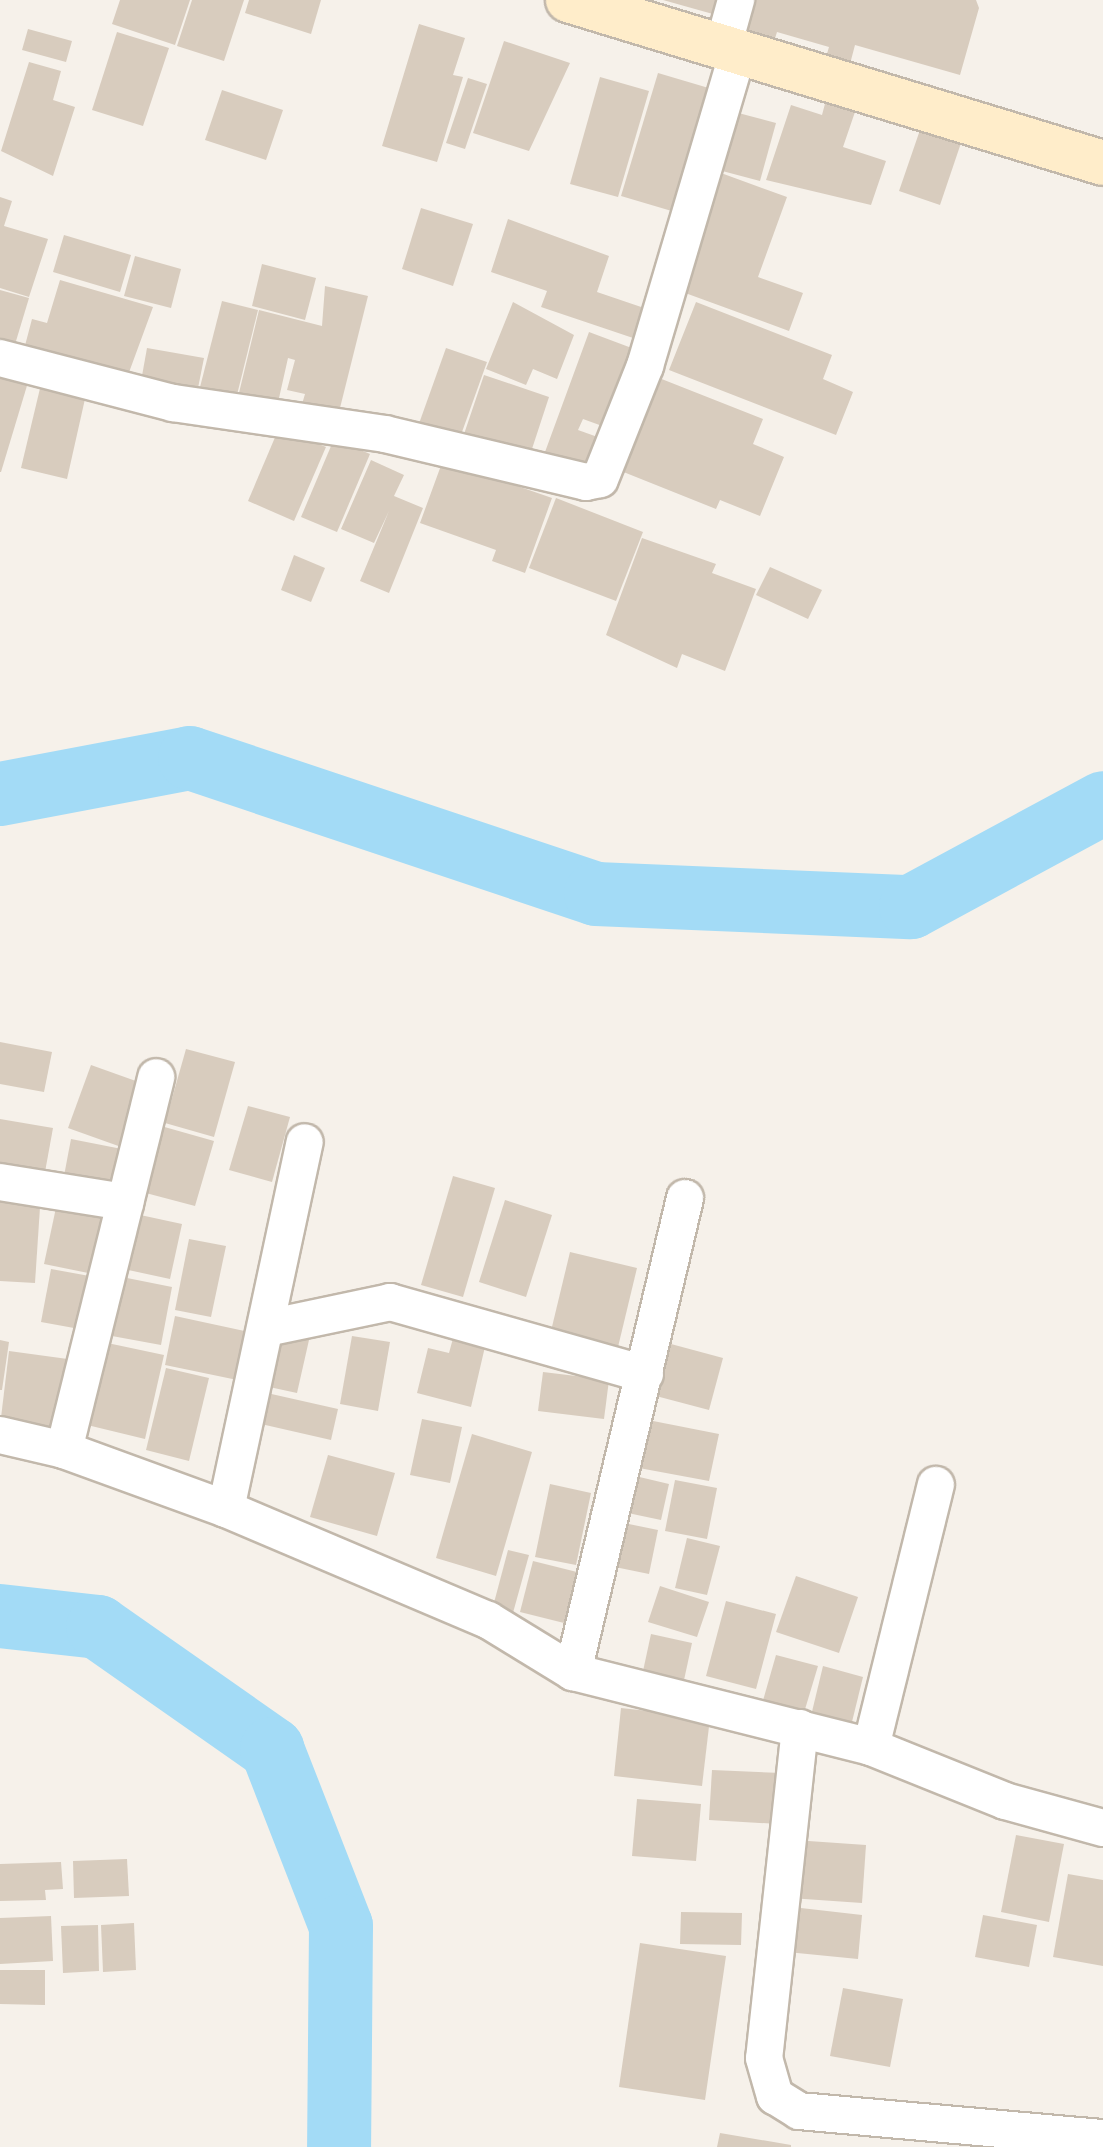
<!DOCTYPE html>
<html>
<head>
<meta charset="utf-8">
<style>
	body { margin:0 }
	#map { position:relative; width:1103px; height:2147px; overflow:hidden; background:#f6f1ea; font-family:Karla,sans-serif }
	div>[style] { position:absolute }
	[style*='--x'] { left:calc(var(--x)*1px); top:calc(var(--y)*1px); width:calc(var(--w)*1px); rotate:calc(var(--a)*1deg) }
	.river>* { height:64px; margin:-32px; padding:0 32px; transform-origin:32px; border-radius:32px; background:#a3dbf6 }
	.building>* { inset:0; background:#d8ccbe }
	.roads { filter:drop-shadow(2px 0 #c2b8ab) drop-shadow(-2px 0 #c2b8ab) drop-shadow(0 2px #c2b8ab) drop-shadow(0 -2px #c2b8ab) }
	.street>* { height:36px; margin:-18px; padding:0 18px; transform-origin:18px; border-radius:18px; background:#fff }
	.secondary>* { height:44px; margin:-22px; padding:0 22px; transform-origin:22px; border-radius:22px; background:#ffedca }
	span { translate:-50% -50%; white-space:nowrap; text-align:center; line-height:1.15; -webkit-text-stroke:6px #fff; paint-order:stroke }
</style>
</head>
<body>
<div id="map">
	<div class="river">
		<i style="--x:0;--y:794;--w:193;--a:-10.7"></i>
		<i style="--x:190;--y:758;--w:428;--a:18.5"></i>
		<i style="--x:596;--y:894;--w:315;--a:2.4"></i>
		<i style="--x:911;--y:907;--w:218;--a:-28.4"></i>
		<i style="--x:0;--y:1616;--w:99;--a:6.4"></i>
		<i style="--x:98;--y:1627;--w:213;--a:35"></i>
		<i style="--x:272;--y:1749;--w:190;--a:68.7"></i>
		<i style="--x:341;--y:1926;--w:221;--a:90.5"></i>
	</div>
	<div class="building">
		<i style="clip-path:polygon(120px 0,190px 0,175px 45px,112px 24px)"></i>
		<i style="clip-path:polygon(192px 0,244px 0,224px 61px,177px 46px)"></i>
		<i style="clip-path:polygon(249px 0,321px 0,311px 34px,245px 13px)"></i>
		<i style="clip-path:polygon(663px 0,732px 0,727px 18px)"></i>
		<i style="clip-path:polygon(742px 0,976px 0,979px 8px,960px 75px,855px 45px,850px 64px,826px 57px,829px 47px,777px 32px,772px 48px,731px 37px)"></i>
		<i style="clip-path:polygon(419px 24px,465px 38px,453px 75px,463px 77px,437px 162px,382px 146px)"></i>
		<i style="clip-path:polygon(28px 29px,72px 41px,66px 62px,22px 50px)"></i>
		<i style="clip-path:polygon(117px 32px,169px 48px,143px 126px,92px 110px)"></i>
		<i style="clip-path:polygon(504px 41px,570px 63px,529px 151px,473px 133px)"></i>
		<i style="clip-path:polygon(29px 62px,61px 71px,53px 100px,75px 107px,53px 176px,1px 151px)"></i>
		<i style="clip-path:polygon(658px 73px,712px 89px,675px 212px,621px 196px)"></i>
		<i style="clip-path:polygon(600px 77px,649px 91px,618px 197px,570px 184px)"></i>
		<i style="clip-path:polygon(468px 78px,487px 84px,465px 149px,446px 143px)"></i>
		<i style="clip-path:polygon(222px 90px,283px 110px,266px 160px,205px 140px)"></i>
		<i style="clip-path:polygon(826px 100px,856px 109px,843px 147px,886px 161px,871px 205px,766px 180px,791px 105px,822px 115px)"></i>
		<i style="clip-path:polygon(727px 110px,776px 123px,760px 181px,711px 168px)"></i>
		<i style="clip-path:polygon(920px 130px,961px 143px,940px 205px,899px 191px)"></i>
		<i style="clip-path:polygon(721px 173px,787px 197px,758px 277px,803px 293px,789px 331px,677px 290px)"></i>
		<i style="clip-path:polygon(0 197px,12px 201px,4px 226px,48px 239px,29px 297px,0 288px)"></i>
		<i style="clip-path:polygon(421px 208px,473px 224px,453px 286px,402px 269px)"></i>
		<i style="clip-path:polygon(508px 219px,609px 256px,597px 292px,650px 310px,639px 340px,541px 307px,547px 291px,491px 272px)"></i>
		<i style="clip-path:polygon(64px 235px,131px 255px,120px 292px,53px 272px)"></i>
		<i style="clip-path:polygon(135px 256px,181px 269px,171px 308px,124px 296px)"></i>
		<i style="clip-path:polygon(262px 264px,316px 278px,305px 320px,252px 306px)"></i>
		<i style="clip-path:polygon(60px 280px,153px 307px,124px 386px,22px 357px,32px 319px,47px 323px)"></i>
		<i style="clip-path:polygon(325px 286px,368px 296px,337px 420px,300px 411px,305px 394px,287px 390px,295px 360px,288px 358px,277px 407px,238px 397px,259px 310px,322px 326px)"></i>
		<i style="clip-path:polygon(0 290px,29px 298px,13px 351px,0 347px)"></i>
		<i style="clip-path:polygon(222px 301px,258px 310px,235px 403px,198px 395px)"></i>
		<i style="clip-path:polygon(513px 302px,574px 335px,557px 379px,533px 369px,526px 385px,486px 369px)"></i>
		<i style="clip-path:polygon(696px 302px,832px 355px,823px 379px,853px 392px,836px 435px,669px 370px)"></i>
		<i style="clip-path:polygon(589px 332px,645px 353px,616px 431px,583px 419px,578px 430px,606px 440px,594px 470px,545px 452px)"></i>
		<i style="clip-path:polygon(147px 348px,204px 358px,196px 398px,140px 387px)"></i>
		<i style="clip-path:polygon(446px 348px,487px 362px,457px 446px,416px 432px)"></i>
		<i style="clip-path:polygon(0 370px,29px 379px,1px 472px,0 472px)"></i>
		<i style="clip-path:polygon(484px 375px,549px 397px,530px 455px,462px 440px)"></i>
		<i style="clip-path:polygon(654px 376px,763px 419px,753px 444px,784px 457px,760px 516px,720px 500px,716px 509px,616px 469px)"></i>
		<i style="clip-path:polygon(42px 380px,87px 390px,67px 479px,21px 468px)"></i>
		<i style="clip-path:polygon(279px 428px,326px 447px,294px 521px,248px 501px)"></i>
		<i style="clip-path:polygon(334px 439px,370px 454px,337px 532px,301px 517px)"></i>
		<i style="clip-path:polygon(371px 460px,404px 475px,394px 496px,423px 508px,389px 593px,360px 581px,389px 511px,374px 543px,341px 529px)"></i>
		<i style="clip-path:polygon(443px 460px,552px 498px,525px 573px,492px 561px,496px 550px,420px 523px)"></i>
		<i style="clip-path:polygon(556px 498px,643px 532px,616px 601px,529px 568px)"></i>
		<i style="clip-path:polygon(642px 538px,716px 564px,712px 573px,756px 589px,725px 671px,682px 654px,677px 668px,606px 635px)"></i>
		<i style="clip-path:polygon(294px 555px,325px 568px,311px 602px,281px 590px)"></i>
		<i style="clip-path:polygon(770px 567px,822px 590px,808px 619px,756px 595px)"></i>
		<i style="clip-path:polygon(0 1042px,52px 1052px,44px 1092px,0 1084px)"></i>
		<i style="clip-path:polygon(186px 1049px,235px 1062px,214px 1137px,165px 1123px)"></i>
		<i style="clip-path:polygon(91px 1065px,147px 1085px,124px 1148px,68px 1128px)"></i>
		<i style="clip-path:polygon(248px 1106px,290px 1117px,272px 1182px,229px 1170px)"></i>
		<i style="clip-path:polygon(0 1119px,53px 1128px,43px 1183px,0 1176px)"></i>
		<i style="clip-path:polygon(161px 1126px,214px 1141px,195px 1206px,142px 1192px)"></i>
		<i style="clip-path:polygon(71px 1139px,127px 1150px,118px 1192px,63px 1181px)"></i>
		<i style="clip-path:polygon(453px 1176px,495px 1188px,463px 1297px,421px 1285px)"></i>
		<i style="clip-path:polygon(0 1189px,41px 1192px,35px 1283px,0 1281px)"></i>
		<i style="clip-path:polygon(505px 1200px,552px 1215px,526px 1297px,479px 1282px)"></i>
		<i style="clip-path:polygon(57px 1203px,110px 1214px,98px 1275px,44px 1264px)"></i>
		<i style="clip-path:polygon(131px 1213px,182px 1224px,170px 1279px,119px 1268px)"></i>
		<i style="clip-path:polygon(189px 1239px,226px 1246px,211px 1317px,175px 1310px)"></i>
		<i style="clip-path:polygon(570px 1252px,637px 1268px,618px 1347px,551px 1331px)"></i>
		<i style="clip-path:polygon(51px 1269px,95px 1277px,85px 1330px,41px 1322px)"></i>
		<i style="clip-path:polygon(112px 1275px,172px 1287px,161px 1345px,101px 1334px)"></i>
		<i style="clip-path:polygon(175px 1316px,258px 1334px,247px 1382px,165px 1365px)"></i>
		<i style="clip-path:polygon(455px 1331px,487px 1338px,471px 1407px,417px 1393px,428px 1348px,449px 1353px)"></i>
		<i style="clip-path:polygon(272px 1332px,309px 1340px,297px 1393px,260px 1385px)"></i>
		<i style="clip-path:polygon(352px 1336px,390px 1342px,378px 1411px,340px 1404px)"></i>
		<i style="clip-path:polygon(0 1340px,9px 1342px,2px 1390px,0 1390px)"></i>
		<i style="clip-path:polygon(98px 1341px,164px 1355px,145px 1439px,79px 1423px)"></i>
		<i style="clip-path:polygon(671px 1344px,723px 1358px,709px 1410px,656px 1396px)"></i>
		<i style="clip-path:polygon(9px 1351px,75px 1360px,64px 1436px,0 1426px)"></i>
		<i style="clip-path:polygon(166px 1368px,209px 1378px,189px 1461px,146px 1450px)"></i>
		<i style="clip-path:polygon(543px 1372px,609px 1380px,604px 1419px,538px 1411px)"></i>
		<i style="clip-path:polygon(267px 1393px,338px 1409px,331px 1440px,261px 1424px)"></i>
		<i style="clip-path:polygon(422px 1419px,462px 1427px,450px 1483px,410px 1475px)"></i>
		<i style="clip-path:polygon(648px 1420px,719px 1434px,709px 1481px,639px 1468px)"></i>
		<i style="clip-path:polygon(472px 1434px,532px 1452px,496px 1576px,436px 1558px)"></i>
		<i style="clip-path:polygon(328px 1455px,395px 1473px,377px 1536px,310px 1517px)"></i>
		<i style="clip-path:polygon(631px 1475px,669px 1484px,661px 1520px,623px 1512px)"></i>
		<i style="clip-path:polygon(675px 1480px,717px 1488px,707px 1539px,665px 1531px)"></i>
		<i style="clip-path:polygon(550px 1484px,591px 1493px,576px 1565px,535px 1557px)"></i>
		<i style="clip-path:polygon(619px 1522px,658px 1530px,649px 1574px,610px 1566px)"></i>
		<i style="clip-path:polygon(687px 1538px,720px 1546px,707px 1595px,675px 1588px)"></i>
		<i style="clip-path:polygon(508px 1550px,529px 1555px,511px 1620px,491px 1614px)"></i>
		<i style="clip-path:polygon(533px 1561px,581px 1573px,568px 1624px,520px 1612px)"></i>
		<i style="clip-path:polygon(796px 1576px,858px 1597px,839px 1653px,776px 1632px)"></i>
		<i style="clip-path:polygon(660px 1586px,709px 1602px,697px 1637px,648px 1622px)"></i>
		<i style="clip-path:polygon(726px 1601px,776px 1614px,756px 1689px,706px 1676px)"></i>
		<i style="clip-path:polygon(651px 1634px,692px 1643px,681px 1694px,640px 1685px)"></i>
		<i style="clip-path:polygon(776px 1655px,818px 1666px,803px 1716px,762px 1704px)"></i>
		<i style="clip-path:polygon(823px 1666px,863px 1677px,850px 1730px,810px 1720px)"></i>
		<i style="clip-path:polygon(621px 1708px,710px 1718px,702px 1786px,614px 1776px)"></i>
		<i style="clip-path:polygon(712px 1770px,782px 1773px,779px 1824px,709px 1820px)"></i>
		<i style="clip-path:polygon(637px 1799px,701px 1804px,696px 1861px,632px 1856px)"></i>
		<i style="clip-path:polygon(1016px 1835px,1064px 1844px,1049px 1922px,1001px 1912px)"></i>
		<i style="clip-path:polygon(794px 1840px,866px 1845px,862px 1903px,790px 1898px)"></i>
		<i style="clip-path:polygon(127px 1859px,129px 1896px,74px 1898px,73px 1861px)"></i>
		<i style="clip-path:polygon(61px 1862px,63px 1889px,45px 1890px,46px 1900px,0 1901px,0 1864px)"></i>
		<i style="clip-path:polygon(1068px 1874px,1103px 1880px,1103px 1966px,1053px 1957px)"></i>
		<i style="clip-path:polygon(792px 1907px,862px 1915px,858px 1959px,787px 1952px)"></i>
		<i style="clip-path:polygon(681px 1912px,742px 1913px,741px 1945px,680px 1944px)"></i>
		<i style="clip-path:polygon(983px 1915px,1037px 1925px,1029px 1967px,975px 1957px)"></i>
		<i style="clip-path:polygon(51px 1916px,53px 1961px,0 1964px,0 1918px)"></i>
		<i style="clip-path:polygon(134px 1923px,136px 1970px,103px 1972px,101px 1925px)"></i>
		<i style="clip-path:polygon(98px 1925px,99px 1971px,63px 1973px,61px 1926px)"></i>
		<i style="clip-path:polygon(640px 1943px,726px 1956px,705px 2100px,619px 2087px)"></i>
		<i style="clip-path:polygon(0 1970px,45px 1970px,45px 2005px,0 2004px)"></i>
		<i style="clip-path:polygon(843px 1988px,903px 1999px,890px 2067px,830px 2056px)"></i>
		<i style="clip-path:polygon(720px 2133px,791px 2145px,791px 2147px,717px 2147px)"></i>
	</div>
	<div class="roads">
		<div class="street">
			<i style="--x:723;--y:47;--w:49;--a:-74.5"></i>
			<i style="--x:0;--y:358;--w:179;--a:14.6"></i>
			<i style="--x:173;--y:403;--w:214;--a:8.3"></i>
			<i style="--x:385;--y:434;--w:207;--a:13.4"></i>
			<i style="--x:586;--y:482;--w:14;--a:-12"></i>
			<i style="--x:600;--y:479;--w:122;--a:-68.3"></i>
			<i style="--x:645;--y:366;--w:327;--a:-73.5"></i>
			<i style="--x:0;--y:1182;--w:127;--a:9.1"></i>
			<i style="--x:267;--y:1328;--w:126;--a:-11.9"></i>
			<i style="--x:390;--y:1302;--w:265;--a:15.8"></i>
			<i style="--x:0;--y:1435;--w:66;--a:13.2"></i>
			<i style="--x:64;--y:1450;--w:172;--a:20"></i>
			<i style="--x:226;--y:1509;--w:285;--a:23"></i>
			<i style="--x:488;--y:1620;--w:100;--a:31.5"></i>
			<i style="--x:573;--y:1672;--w:307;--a:14.1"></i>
			<i style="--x:871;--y:1747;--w:144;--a:21.9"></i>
			<i style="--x:1005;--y:1801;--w:102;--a:15.4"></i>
			<i style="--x:64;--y:1450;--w:384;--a:-76.1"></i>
			<i style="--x:226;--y:1509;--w:375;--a:-77.9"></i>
			<i style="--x:573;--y:1672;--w:487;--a:-76.7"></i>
			<i style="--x:800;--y:1728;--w:332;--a:96.2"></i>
			<i style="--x:764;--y:2058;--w:40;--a:74"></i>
			<i style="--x:775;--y:2096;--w:28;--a:32"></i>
			<i style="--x:799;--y:2111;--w:305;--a:5.1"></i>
			<i style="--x:871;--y:1747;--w:270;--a:-76.1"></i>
		</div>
		<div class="secondary">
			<i style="--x:568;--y:0;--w:559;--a:16.94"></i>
		</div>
	</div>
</div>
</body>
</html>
